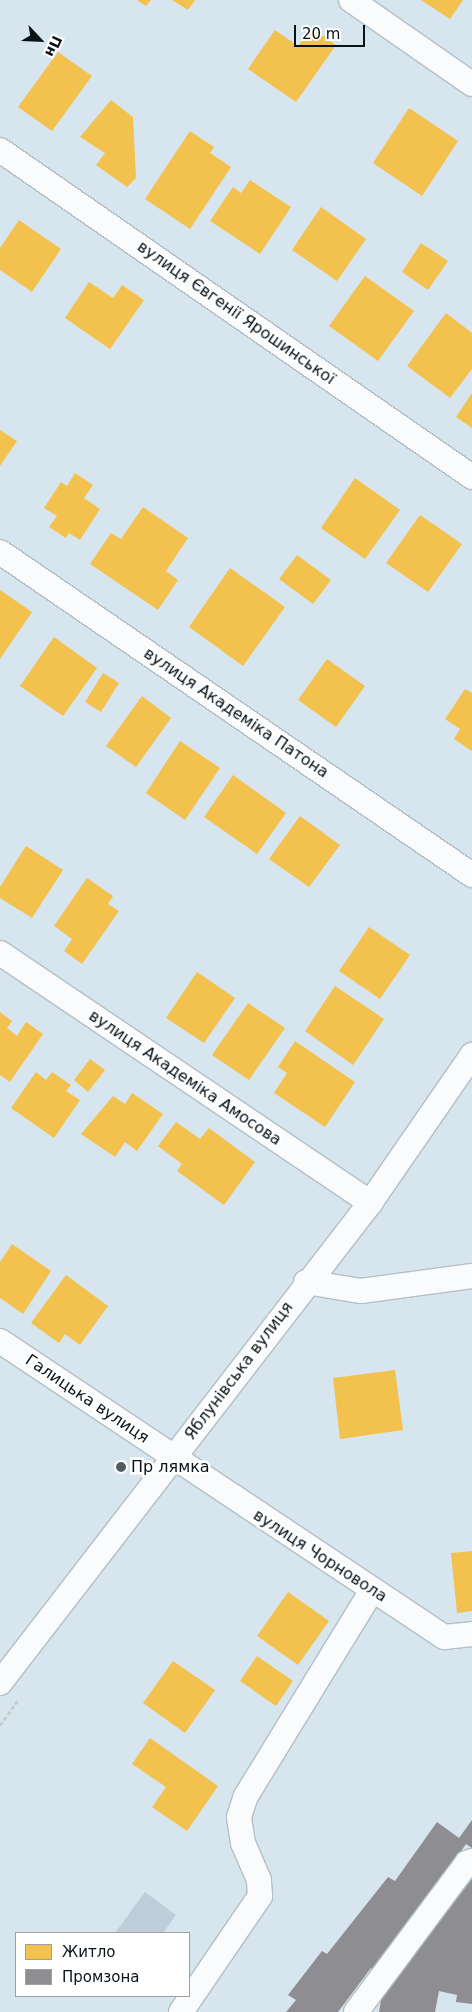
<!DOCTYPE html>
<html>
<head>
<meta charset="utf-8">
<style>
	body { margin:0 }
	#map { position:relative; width:472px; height:2012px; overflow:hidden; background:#d7e6ee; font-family:"DejaVu Sans",sans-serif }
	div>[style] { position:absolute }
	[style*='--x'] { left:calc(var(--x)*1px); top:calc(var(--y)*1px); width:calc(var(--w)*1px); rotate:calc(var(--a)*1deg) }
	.homes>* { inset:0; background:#f2c14e }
	.industry>* { inset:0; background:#8d8d92 }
	.building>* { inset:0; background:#bfccd9 }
	.path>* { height:3px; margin-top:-1.5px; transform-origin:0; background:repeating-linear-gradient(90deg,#c8ccce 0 4px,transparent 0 6.5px) }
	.roads { filter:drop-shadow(1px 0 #b3bfc5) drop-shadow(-1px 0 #b3bfc5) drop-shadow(0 1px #b3bfc5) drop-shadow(0 -1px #b3bfc5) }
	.minor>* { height:24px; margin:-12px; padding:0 12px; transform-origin:12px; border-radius:12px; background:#f9fbfc }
	.dots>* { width:14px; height:14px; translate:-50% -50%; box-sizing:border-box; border:2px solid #fff; border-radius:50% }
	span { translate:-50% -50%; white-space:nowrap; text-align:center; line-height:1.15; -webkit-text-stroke:5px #fff; paint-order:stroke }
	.street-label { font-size:16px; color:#091317 }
	.poi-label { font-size:16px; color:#091317 }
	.left { translate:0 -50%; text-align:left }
	.legend { position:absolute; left:15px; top:1932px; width:175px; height:65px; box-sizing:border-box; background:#fff; border:1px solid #9da1a2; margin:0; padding:6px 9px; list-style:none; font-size:15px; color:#091317 }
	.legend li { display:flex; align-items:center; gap:10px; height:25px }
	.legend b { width:25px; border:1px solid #9da1a2 }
	.north { position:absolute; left:15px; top:15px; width:50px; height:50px; -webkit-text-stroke:4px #fff; paint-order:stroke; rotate:115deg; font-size:14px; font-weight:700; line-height:20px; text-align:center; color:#091317 }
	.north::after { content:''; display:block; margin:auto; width:18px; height:22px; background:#091317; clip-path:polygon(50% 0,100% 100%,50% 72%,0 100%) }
	.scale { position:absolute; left:294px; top:25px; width:71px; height:22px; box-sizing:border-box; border:2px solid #091317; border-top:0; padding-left:6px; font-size:15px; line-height:18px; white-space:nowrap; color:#091317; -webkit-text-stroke:4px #fff; paint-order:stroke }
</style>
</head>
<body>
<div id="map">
	<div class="homes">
		<i style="clip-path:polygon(137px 0,151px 0,146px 6px)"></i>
		<i style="clip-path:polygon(172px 0,195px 0,188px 10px)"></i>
		<i style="clip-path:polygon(421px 0,463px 0,450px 19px)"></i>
		<i style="clip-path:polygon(311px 27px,336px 45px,296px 102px,248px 69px,275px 30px,298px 46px)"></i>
		<i style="clip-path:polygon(58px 52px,92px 76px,52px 131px,18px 107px)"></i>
		<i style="clip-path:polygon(111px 100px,133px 117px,136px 178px,127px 187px,96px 165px,105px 153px,80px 137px)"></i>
		<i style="clip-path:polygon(409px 108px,458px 141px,422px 196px,373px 163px)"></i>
		<i style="clip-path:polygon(190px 131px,214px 147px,210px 153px,231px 167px,190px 229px,145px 199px)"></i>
		<i style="clip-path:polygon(250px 180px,291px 207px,260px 254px,210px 221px,233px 187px,241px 193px)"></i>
		<i style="clip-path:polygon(321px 207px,366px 239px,337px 281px,292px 250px)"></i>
		<i style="clip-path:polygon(19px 220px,61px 249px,32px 292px,0 270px,0 248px)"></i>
		<i style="clip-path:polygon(421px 243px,448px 261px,428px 290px,402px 272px)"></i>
		<i style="clip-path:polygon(365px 276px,414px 311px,378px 361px,329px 326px)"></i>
		<i style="clip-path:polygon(89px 282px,113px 298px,122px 285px,144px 300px,110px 349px,65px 318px)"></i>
		<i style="clip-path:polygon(446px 313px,472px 333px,472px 369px,450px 398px,407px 366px)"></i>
		<i style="clip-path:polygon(472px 393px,472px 428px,456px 417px)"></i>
		<i style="clip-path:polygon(0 430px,17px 441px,0 466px)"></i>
		<i style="clip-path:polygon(75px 473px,93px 485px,84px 498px,100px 509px,80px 540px,69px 533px,66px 538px,49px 527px,57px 516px,44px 508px,61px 482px,67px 486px)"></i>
		<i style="clip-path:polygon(355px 478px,400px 510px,365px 559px,321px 528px)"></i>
		<i style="clip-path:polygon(143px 507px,188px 538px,166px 571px,178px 580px,158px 610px,90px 564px,111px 533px,121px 539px)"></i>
		<i style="clip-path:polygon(420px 515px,462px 544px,428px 592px,386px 563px)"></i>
		<i style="clip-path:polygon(297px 555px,331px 580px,313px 604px,279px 579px)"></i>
		<i style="clip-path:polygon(230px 568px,285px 607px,243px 666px,189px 627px)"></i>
		<i style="clip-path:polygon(0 590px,32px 612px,0 659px)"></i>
		<i style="clip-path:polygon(54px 637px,97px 668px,63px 716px,20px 686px)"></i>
		<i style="clip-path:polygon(327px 659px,365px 686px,336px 727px,298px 700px)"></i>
		<i style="clip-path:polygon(103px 673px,119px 683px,101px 712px,85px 702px)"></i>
		<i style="clip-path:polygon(465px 689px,472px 693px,472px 751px,454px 739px,460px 729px,445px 719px)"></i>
		<i style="clip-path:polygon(142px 696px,171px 718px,136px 767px,106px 746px)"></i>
		<i style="clip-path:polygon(180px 741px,220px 768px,185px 820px,146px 793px)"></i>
		<i style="clip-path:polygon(233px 775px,286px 813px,257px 854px,204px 817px)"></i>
		<i style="clip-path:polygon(300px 816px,340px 845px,309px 887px,269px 859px)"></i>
		<i style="clip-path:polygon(26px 846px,63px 870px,32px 918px,0 898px,0 887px)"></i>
		<i style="clip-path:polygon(87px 878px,113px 896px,108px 904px,119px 911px,82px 964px,64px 951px,72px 939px,54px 926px)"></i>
		<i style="clip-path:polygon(369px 927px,410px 955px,380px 999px,339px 971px)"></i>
		<i style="clip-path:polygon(197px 972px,235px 998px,204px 1043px,166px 1018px)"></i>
		<i style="clip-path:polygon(335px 986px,384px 1019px,353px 1065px,305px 1031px)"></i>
		<i style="clip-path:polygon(248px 1003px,285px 1028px,249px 1080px,212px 1055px)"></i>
		<i style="clip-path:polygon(0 1012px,12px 1021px,7px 1028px,17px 1036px,26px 1022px,43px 1034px,10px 1082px,0 1075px)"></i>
		<i style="clip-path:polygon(295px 1041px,355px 1082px,325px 1127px,274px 1093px,287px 1073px,278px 1067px)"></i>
		<i style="clip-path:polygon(90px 1059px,105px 1070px,88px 1092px,74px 1080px)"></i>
		<i style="clip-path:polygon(36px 1072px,46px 1080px,52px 1072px,71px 1085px,66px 1091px,80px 1100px,54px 1138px,11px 1108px)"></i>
		<i style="clip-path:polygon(132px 1093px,163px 1114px,137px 1151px,125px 1142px,115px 1157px,81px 1134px,113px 1096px,125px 1104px)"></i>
		<i style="clip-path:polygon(176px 1122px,200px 1139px,209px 1128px,255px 1162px,224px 1205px,177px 1171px,182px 1164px,158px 1146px)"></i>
		<i style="clip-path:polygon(12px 1244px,51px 1271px,23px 1314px,0 1298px,0 1262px)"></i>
		<i style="clip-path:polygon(66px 1275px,108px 1306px,80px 1345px,65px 1334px,59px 1343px,31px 1323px)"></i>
		<i style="clip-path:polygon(395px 1370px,403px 1430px,340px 1439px,333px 1378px)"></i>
		<i style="clip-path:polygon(472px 1551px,472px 1611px,457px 1613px,451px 1553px)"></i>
		<i style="clip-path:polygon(288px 1592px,329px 1621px,298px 1665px,257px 1636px)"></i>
		<i style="clip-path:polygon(257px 1656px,293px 1681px,276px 1706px,240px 1681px)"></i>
		<i style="clip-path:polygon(173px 1661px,215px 1690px,185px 1733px,143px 1703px)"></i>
		<i style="clip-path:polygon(150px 1738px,218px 1786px,187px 1831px,152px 1807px,166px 1787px,132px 1764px)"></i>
	</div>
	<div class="industry">
		<i style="clip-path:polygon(472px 1820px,472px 1848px,466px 1844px,377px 1973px,371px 1968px,338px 2012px,286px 2012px,296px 2000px,288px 1995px,322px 1951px,327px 1954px,388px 1877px,395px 1881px,437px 1822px,459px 1838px)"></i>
		<i style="clip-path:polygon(472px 1879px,472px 2004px,456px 2002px,457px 1995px,439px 1991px,435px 2012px,379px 2012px,382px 1994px)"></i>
	</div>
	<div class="building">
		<i style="clip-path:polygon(145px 1892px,176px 1915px,163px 1933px,115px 1933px)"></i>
	</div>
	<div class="path">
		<i style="--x:0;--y:1725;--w:32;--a:-54"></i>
	</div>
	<div class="roads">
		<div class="minor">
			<i style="--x:351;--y:0;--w:147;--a:34.8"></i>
			<i style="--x:0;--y:150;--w:574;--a:34.71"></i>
			<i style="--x:0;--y:552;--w:572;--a:34.38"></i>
			<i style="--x:0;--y:953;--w:447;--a:34"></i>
			<i style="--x:306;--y:1282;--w:56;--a:9.3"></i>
			<i style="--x:361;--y:1291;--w:112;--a:-7.7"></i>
			<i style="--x:0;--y:1341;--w:534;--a:33.69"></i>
			<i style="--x:444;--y:1637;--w:28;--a:-6"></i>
			<i style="--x:0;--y:1683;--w:606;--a:-52.37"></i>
			<i style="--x:370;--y:1203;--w:180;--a:-55.4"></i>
			<i style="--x:181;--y:2012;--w:140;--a:-55.7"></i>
			<i style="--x:260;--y:1896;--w:16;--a:-94"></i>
			<i style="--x:259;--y:1880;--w:40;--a:-113.4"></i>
			<i style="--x:243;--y:1843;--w:26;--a:-99"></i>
			<i style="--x:239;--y:1817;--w:22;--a:-72"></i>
			<i style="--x:246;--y:1796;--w:241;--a:-58.5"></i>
			<i style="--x:356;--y:2012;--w:186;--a:-53.3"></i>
			<i style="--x:467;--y:1863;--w:5;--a:-22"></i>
		</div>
	</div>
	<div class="dots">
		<i style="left:121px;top:1467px;background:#515d62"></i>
	</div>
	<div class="street-label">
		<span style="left:236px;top:313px;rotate:35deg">вулиця Євгенії Ярошинської</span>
		<span style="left:236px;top:713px;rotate:34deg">вулиця Академіка Патона</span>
		<span style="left:185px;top:1078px;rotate:34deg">вулиця Академіка Амосова</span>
		<span style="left:239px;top:1371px;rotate:-53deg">Яблунівська вулиця</span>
		<span style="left:87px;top:1399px;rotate:34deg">Галицька вулиця</span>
		<span style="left:320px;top:1556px;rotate:33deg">вулиця Чорновола</span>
	</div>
	<div class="poi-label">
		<span class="left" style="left:131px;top:1467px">Пр лямка</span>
	</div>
	<ul class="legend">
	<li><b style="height:14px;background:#f2c14e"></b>Житло</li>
	<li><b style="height:14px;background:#8d8d92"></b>Промзона</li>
	</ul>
	<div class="north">Пн</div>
	<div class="scale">20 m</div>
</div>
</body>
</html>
